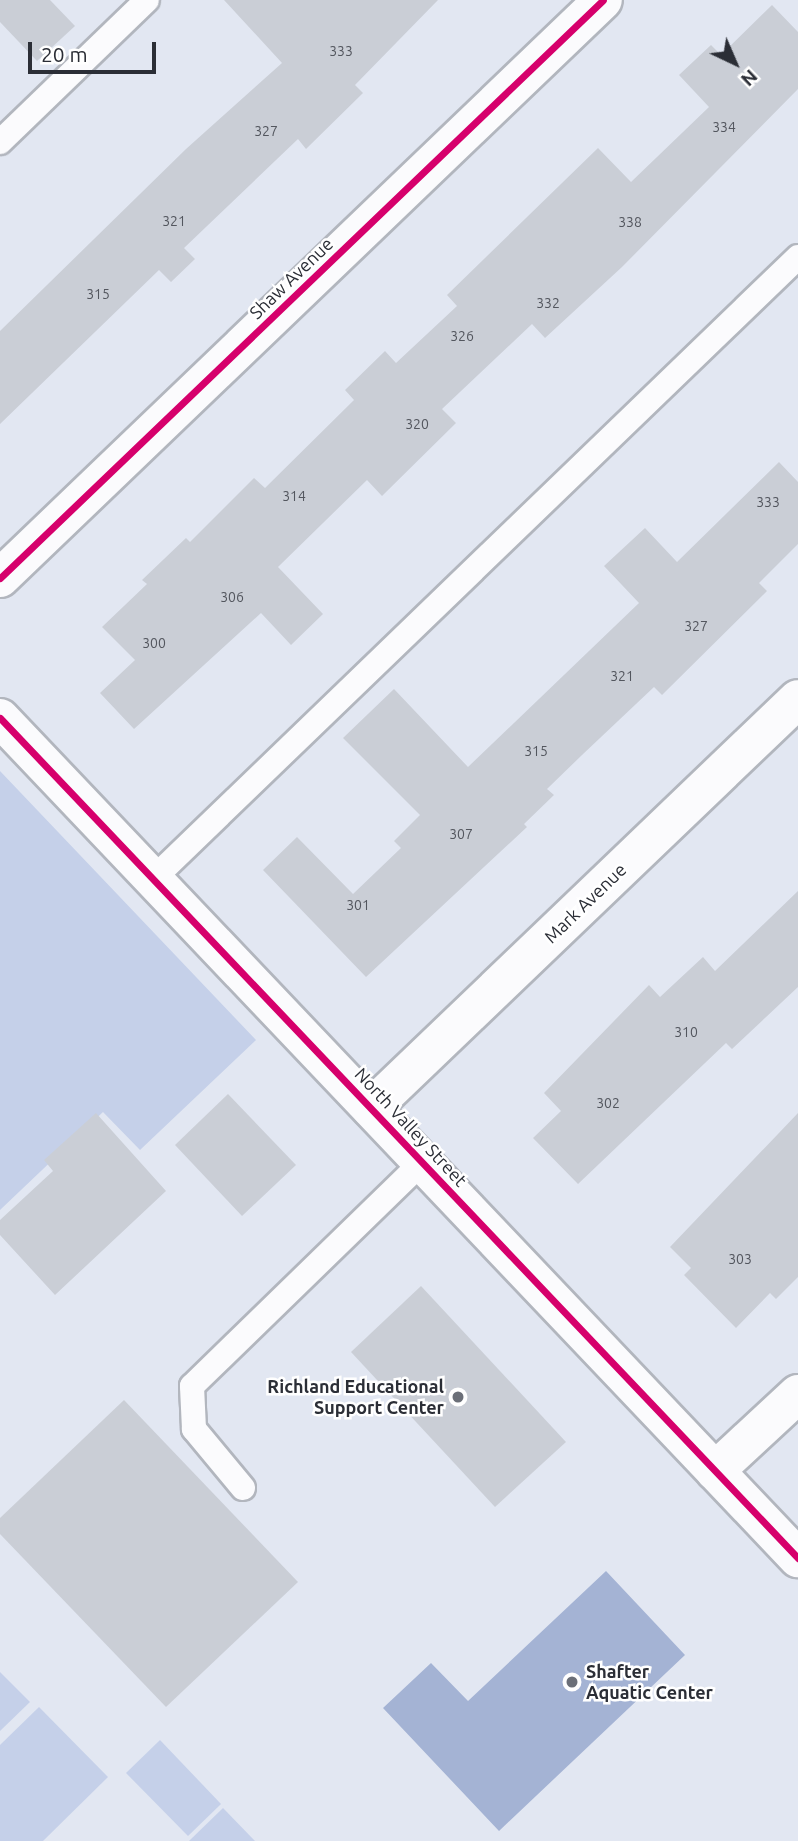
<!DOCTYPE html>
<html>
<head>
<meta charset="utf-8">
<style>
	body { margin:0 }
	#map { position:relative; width:798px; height:1841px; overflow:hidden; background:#e2e7f2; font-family:Ubuntu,sans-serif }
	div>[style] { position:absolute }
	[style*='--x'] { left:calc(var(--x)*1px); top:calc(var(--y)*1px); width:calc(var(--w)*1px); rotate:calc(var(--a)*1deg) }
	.green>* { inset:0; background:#c5d0e9 }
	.water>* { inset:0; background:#a4b3d4 }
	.building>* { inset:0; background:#caced6 }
	.roads { filter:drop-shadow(2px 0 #b2b6be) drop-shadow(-2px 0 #b2b6be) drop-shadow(0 2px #b2b6be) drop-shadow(0 -2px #b2b6be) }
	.lane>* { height:24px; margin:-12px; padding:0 12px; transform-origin:12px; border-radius:12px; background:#fbfbfd }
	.street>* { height:38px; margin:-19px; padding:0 19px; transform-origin:19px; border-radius:19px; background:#fbfbfd }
	.cycleway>* { height:7px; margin:-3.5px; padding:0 3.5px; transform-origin:3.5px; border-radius:3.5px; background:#d6006c }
	.dots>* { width:19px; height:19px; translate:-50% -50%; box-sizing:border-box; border:4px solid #fff; border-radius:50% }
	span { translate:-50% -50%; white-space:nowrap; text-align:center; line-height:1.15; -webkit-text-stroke:5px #fff; paint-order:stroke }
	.number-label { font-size:14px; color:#53565e }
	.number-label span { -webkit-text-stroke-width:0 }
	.street-label { font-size:18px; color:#2b2e36 }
	.poi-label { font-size:18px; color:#2b2e36; font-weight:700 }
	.right { translate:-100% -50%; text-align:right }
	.left { translate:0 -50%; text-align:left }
	.north { position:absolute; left:700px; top:28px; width:70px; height:70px; -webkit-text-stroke:5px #fff; paint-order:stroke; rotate:136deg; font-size:19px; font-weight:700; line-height:28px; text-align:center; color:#2b2e36 }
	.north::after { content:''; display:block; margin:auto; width:24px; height:32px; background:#2b2e36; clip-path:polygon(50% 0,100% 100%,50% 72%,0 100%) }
	.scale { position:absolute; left:28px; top:42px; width:128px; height:32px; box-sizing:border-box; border:4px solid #2b2e36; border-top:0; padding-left:9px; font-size:21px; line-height:24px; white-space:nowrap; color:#2b2e36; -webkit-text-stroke:5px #fff; paint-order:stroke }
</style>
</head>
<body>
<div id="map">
	<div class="green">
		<i style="clip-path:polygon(0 771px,256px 1040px,140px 1150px,103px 1112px,0 1210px)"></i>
		<i style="clip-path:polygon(0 1672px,30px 1702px,0 1731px)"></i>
		<i style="clip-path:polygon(39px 1707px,108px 1777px,43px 1841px,0 1841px,0 1745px)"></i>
		<i style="clip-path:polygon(160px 1740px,221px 1804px,188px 1836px,126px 1773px)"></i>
		<i style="clip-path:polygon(223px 1808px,255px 1841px,189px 1841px)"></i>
	</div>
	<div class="water">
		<i style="clip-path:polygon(606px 1571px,685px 1655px,499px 1831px,383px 1708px,431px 1663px,468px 1701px)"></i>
	</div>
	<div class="building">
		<i style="clip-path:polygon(0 0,50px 0,75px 26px,37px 61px,0 22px)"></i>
		<i style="clip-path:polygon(224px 0,438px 0,355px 85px,363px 93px,306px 149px,298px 139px,184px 248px,195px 259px,171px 282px,159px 270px,0 424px,0 331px,186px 149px,282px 63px)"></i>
		<i style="clip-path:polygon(772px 5px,798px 32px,798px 89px,622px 267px,545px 338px,532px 324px,442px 409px,456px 423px,382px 496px,367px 480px,278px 567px,323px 614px,291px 645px,261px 613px,134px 729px,100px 693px,135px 660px,102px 627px,147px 584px,142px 580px,186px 538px,190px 542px,254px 478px,265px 488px,354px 400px,345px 390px,385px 351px,396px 363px,457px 306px,447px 295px,598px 148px,631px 182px,709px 107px,679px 75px,711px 45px,721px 55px)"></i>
		<i style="clip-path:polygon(779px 462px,798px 482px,798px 544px,759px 583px,767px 591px,662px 695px,654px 687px,582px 755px,547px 789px,554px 795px,524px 824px,527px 827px,366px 977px,263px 870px,297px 837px,353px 894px,401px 848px,394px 841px,420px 815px,343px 738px,394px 689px,468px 767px,639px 603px,604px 566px,645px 528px,677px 562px)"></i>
		<i style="clip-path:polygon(798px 891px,798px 987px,732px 1049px,726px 1043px,578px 1184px,533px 1138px,561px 1111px,544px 1093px,649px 985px,660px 997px,703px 957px,715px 971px)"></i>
		<i style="clip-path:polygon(228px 1094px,296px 1165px,242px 1216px,175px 1145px)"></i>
		<i style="clip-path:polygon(96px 1113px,166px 1191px,55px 1295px,0 1235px,0 1220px,53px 1171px,44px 1160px)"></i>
		<i style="clip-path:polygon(798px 1113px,798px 1277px,776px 1299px,770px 1293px,736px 1328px,684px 1275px,691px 1268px,670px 1247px)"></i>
		<i style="clip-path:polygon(421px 1286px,566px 1442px,495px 1507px,351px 1352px)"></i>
		<i style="clip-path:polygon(124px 1400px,298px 1582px,166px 1707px,0 1534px,0 1518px)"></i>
	</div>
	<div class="roads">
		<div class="lane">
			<i style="--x:0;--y:142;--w:204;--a:-44"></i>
			<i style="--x:153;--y:879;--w:896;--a:-43.96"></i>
			<i style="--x:243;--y:1488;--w:77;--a:-129.7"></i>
			<i style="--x:194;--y:1429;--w:43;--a:-92.7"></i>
			<i style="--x:192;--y:1386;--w:321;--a:-44.2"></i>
		</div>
		<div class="street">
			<i style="--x:0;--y:578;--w:835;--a:-43.79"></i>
			<i style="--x:0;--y:718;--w:1159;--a:46.47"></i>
			<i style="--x:371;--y:1108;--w:591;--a:-43.77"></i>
			<i style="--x:715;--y:1471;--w:113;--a:-42.9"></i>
		</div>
	</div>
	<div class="cycleway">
		<i style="--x:0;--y:578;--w:835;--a:-43.79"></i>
		<i style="--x:0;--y:718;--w:1159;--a:46.47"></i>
	</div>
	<div class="dots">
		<i style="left:458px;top:1397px;background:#6b6f78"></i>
		<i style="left:572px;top:1682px;background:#6b6f78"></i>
	</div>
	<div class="number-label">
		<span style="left:341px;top:51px">333</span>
		<span style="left:724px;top:127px">334</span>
		<span style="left:266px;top:131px">327</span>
		<span style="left:174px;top:221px">321</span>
		<span style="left:630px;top:222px">338</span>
		<span style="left:98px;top:294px">315</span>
		<span style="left:548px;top:303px">332</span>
		<span style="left:462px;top:336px">326</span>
		<span style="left:417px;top:424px">320</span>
		<span style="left:294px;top:496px">314</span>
		<span style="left:768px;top:502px">333</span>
		<span style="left:232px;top:597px">306</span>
		<span style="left:696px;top:626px">327</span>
		<span style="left:154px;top:643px">300</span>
		<span style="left:622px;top:676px">321</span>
		<span style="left:536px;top:751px">315</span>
		<span style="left:461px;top:834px">307</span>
		<span style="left:358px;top:905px">301</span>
		<span style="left:686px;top:1032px">310</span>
		<span style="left:608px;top:1103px">302</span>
		<span style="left:740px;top:1259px">303</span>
	</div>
	<div class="street-label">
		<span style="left:291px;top:278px;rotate:-44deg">Shaw Avenue</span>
		<span style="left:585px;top:903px;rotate:-44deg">Mark Avenue</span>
		<span style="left:411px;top:1127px;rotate:47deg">North Valley Street</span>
	</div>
	<div class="poi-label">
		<span class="right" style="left:444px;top:1397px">Richland Educational<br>Support Center</span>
		<span class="left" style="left:586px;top:1682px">Shafter<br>Aquatic Center</span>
	</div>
	<div class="north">N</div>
	<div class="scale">20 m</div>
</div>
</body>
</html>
